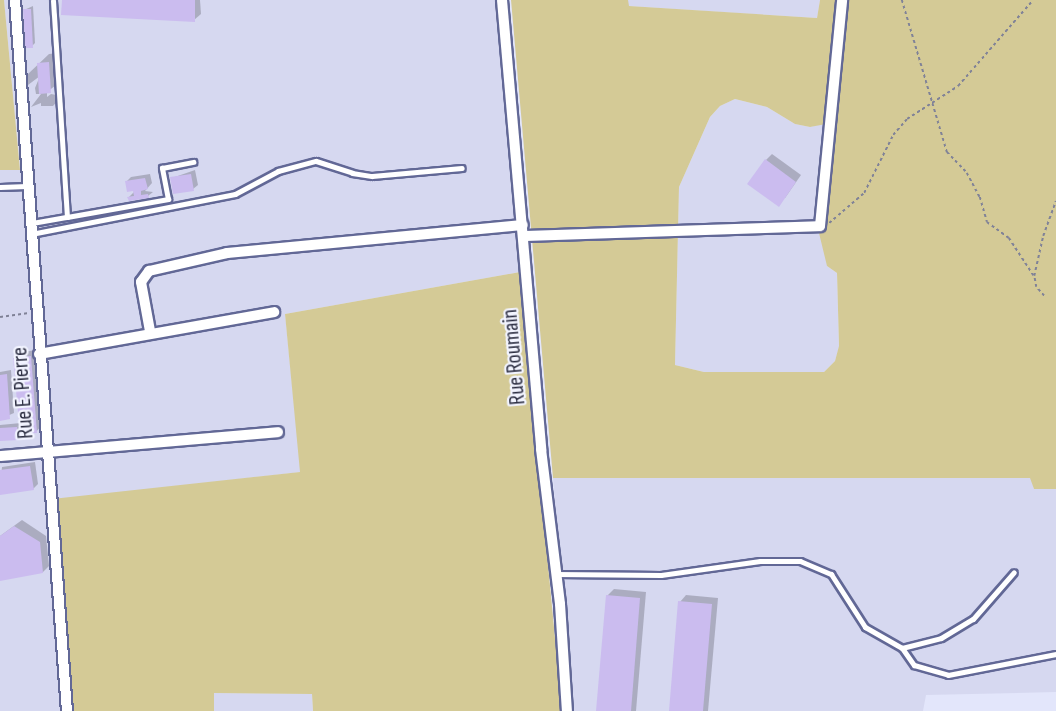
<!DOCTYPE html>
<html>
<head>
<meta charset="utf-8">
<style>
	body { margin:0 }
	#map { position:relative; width:1056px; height:711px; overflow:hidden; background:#e3e6fb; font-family:"Sofia Sans Condensed",sans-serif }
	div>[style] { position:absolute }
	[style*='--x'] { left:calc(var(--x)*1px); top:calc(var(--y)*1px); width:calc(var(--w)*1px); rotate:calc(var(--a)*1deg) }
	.built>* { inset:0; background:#d6d8f0 }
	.green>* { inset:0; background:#d4ca96 }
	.shadow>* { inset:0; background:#0003 }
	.building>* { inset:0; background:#cbbcef }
	.path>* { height:1.5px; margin-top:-0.75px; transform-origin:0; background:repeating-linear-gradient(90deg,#808297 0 3px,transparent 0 6px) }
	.roads { filter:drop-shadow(2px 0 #626896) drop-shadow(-2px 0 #626896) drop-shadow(0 2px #626896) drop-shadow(0 -2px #626896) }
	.service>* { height:5px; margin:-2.5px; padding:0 2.5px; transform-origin:2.5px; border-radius:2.5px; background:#fff }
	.minor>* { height:10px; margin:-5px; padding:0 5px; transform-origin:5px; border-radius:5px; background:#fff }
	span { translate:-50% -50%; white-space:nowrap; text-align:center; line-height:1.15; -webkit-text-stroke:4.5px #f2f4ff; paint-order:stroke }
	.street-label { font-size:22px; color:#2b2d41 }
</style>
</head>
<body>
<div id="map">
	<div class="built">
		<i style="clip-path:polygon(4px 0,500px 0,520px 272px,285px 314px,301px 472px,53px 500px,70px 711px,0 711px,0 170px,20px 170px)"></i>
		<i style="clip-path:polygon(628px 0,820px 0,817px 18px,628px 6px)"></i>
		<i style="clip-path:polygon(735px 99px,767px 107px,795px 124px,810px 127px,826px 123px,827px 266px,837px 273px,839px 347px,835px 361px,824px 372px,704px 372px,675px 365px,679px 187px,710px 117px,720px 106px)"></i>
		<i style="clip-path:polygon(553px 478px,1031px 478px,1034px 489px,1056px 489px,1056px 692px,926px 695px,923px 711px,572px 711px)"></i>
		<i style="clip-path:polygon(214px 693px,312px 694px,313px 711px,214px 711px)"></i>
	</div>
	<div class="green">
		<i style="clip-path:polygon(0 0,4px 0,20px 170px,0 170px)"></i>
		<i style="clip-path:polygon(evenodd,511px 0,628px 0,629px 6px,817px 18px,820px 0,1056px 0,1056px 489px,1034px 489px,1030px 478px,553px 478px,511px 0,735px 99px,767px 107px,795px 124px,810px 127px,826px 124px,819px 233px,827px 266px,837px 273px,839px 346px,835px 361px,824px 372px,704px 372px,675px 365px,679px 187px,710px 117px,720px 106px,735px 99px)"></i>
		<i style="clip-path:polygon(520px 272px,562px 711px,313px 711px,312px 694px,214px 693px,214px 711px,70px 711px,52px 499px,300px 472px,285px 314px)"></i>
	</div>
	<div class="shadow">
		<i style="clip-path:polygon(64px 0,200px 0,201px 14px,194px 20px)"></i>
		<i style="clip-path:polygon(33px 6px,35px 43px,32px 46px,24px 10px)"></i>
		<i style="clip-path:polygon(58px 53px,60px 82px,47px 92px,47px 97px,51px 94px,62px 96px,53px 106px,41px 106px,41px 103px,31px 107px,41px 94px,36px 94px,35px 88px,40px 76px,28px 85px,28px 74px,49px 54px)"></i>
		<i style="clip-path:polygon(772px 154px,801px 175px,785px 198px,766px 160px)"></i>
		<i style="clip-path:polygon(195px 170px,198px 185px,193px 189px,172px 178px)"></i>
		<i style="clip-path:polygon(150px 174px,152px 183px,145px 191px,153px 192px,148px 196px,129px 197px,137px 189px,127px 181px,131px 177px)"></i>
		<i style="clip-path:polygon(37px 350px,42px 425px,36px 432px,23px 432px,18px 439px,0 440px,0 425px,21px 423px,15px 358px,21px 352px)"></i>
		<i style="clip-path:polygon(11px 370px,14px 413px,0 419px,0 372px)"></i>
		<i style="clip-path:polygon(35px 462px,38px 484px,33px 489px,0 490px,2px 467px)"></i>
		<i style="clip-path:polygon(22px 520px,46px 536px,49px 566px,43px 572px,0 579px,0 536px)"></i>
		<i style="clip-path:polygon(614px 589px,646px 592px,636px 711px,598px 711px,607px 596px)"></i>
		<i style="clip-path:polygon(686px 595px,718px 598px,708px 711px,670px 711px,680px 602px)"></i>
	</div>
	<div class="building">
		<i style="clip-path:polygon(62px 0,195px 0,195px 22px,61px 15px)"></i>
		<i style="clip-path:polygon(23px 9px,31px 9px,33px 48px,25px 48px)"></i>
		<i style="clip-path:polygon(49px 62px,51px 93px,39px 94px,37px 63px)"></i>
		<i style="clip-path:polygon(765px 159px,796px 182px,779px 207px,747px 184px)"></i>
		<i style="clip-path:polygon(191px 174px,194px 191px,173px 194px,170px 177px)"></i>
		<i style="clip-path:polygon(145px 178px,148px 189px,141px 191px,141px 195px,148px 194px,149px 198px,129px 201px,127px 197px,134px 196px,133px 191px,127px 192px,125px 181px)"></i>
		<i style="clip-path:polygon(31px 356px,37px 433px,20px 434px,13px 358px)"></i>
		<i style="clip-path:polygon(7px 374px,10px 419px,0 421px,0 375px)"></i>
		<i style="clip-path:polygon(17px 427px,19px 440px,0 441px,0 428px)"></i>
		<i style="clip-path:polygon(30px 466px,34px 490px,0 495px,0 470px)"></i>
		<i style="clip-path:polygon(14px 526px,40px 542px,43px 573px,0 581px,0 536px)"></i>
		<i style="clip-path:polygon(606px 595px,640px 598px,631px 711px,596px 711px)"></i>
		<i style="clip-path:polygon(678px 601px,712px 604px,703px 711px,669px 711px)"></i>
	</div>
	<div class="path">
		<i style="--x:902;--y:0;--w:159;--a:73.5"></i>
		<i style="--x:947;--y:152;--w:29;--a:46"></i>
		<i style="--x:967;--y:173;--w:27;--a:62"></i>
		<i style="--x:980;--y:197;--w:26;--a:74"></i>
		<i style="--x:987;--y:222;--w:27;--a:36"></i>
		<i style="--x:1009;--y:238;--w:45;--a:56.7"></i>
		<i style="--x:829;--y:223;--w:46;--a:-40.6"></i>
		<i style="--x:864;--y:193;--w:65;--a:-63.4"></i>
		<i style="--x:893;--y:135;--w:21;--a:-49"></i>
		<i style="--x:907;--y:119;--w:61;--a:-32.9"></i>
		<i style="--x:958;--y:86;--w:114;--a:-48.9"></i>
		<i style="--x:1044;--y:296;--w:12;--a:-132"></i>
		<i style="--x:1036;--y:287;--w:11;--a:-100"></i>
		<i style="--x:1034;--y:276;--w:41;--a:-77.3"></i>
		<i style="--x:1043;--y:236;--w:37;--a:-70"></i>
		<i style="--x:0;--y:317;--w:29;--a:-8"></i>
	</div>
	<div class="roads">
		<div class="service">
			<i style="--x:0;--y:187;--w:27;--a:-2"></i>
			<i style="--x:67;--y:217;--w:103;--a:-10.1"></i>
			<i style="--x:168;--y:199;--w:32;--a:-101"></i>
			<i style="--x:162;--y:168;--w:32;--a:-11"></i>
			<i style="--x:32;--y:223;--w:36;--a:-10"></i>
			<i style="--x:67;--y:217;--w:217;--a:-93.7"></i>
			<i style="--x:31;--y:234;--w:208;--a:-11.1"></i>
			<i style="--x:235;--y:194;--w:49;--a:-28.1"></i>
			<i style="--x:278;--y:171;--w:39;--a:-15"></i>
			<i style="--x:316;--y:161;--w:38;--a:18"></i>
			<i style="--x:352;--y:173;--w:20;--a:9"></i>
			<i style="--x:372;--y:176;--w:90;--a:-5.1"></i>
			<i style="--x:556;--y:574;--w:105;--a:0.5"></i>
			<i style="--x:661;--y:575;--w:100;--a:-8"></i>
			<i style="--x:760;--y:561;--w:40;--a:0"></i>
			<i style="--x:800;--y:561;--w:34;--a:23"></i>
			<i style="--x:831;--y:574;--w:63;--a:57.3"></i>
			<i style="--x:865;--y:627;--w:43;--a:29.6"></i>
			<i style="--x:902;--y:648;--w:40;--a:-14.4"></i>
			<i style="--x:941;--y:638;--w:37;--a:-31"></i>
			<i style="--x:973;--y:619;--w:62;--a:-48.9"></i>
			<i style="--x:902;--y:648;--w:21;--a:55"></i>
			<i style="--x:914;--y:665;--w:35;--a:16"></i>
			<i style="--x:948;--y:675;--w:110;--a:-11"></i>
		</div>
		<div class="minor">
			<i style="--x:15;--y:0;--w:713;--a:85.82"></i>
			<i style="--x:502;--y:0;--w:451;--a:85"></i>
			<i style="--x:541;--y:449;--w:156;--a:83"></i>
			<i style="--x:560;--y:604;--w:107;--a:86.3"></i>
			<i style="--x:523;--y:236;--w:297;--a:-1.9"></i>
			<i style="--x:820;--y:226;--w:227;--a:-84.4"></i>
			<i style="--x:150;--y:331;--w:50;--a:-100.4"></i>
			<i style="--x:141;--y:282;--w:14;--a:-54"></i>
			<i style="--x:149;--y:271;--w:80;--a:-13"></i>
			<i style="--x:227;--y:253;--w:297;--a:-5.4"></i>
			<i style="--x:39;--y:354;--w:239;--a:-10.1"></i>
			<i style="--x:0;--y:456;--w:279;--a:-4.9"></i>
		</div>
	</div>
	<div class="street-label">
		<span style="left:514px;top:357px;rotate:-95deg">Rue Roumain</span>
		<span style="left:23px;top:393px;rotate:-94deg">Rue E. Pierre</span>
	</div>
</div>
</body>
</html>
